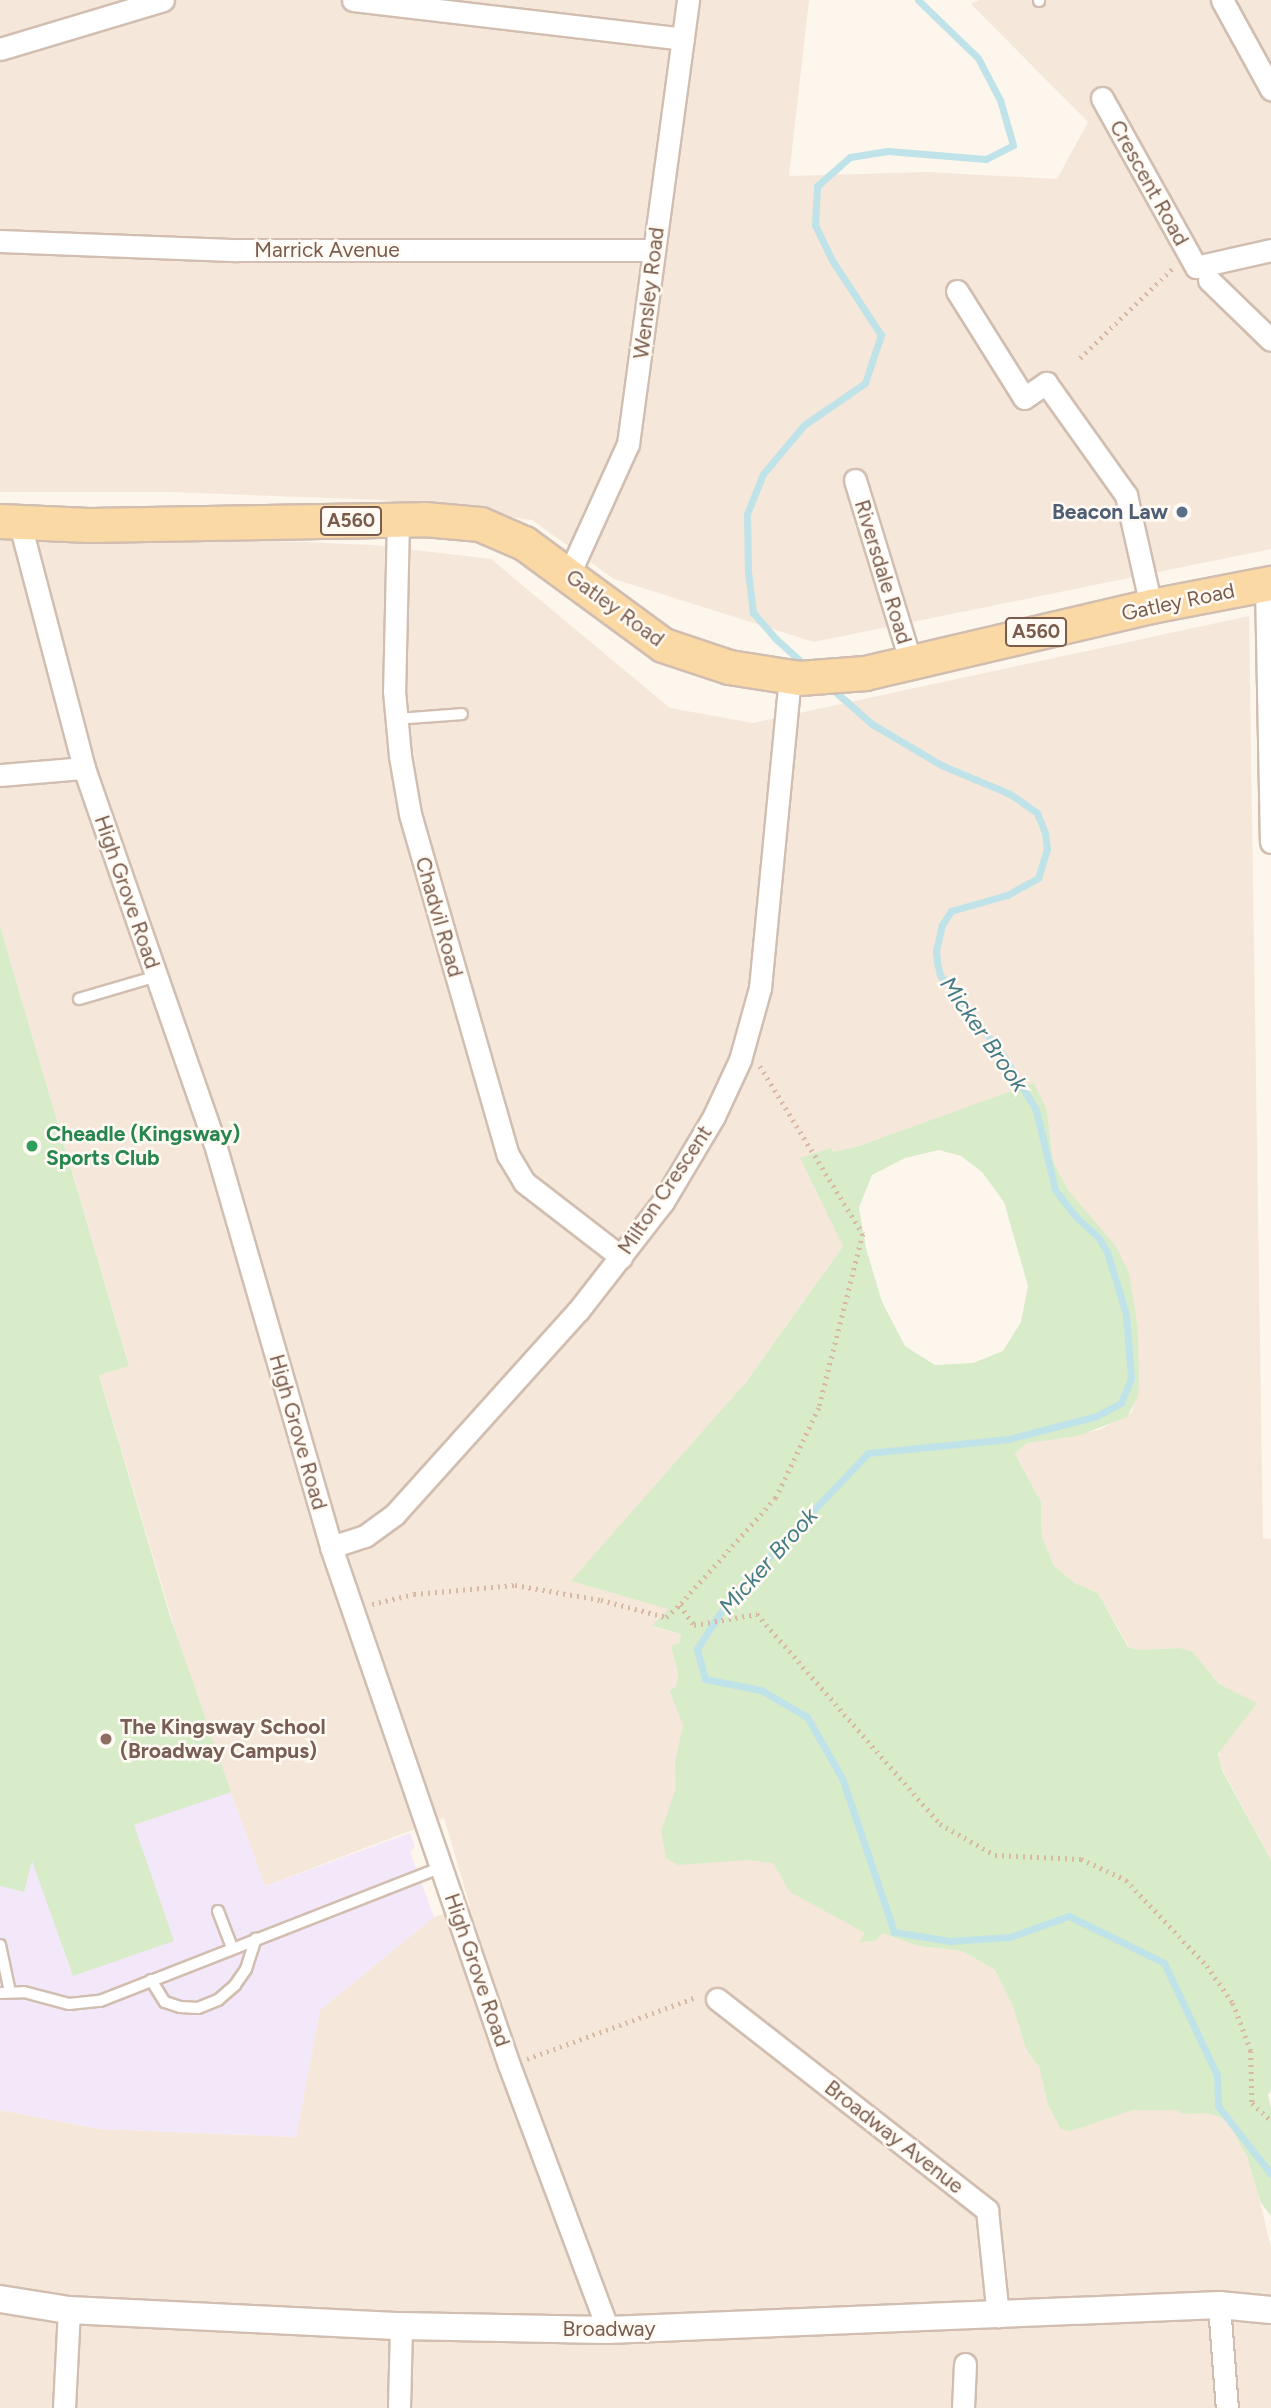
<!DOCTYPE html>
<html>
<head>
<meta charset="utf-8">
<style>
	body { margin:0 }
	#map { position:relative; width:1271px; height:2408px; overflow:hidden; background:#fdf6ec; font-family:Figtree,sans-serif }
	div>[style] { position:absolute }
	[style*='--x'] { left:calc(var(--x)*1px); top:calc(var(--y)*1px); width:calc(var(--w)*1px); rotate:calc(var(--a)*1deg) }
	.residential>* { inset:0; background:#f5e8da }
	.education>* { inset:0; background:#f3e8fa }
	.green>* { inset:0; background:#d8ecc9 }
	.stream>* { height:7px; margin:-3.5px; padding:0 3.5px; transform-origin:3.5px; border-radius:3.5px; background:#bfe3e8 }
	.path>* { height:4.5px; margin-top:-2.25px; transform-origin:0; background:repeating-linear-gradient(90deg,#d9b8a5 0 2px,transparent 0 7px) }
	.roads { filter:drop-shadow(2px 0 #d1beb0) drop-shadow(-2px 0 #d1beb0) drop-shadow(0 2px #d1beb0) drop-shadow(0 -2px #d1beb0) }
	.service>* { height:10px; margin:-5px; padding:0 5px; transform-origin:5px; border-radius:5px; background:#fff }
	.minor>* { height:21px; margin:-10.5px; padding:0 10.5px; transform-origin:10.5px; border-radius:10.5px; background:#fff }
	.tertiary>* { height:26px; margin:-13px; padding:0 13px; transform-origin:13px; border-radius:13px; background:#fff }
	.primary>* { height:33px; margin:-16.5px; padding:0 16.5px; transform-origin:16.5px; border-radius:16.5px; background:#fbd9a5 }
	.dots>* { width:19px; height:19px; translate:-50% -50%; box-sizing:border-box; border:4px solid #fffaf3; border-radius:50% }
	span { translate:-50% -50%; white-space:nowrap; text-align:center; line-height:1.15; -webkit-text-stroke:5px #fffaf3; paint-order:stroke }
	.shield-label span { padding:2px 5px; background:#fffaf3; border:2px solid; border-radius:5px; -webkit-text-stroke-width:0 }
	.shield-label { font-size:19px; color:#7a5c4d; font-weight:700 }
	.street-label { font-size:21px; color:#7a5c4d }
	.service-label { font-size:21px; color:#4e5e75; font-weight:700 }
	.right { translate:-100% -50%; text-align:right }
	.leisure-label { font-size:21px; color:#27864d; font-weight:700 }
	.left { translate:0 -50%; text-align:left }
	.education-label { font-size:21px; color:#785e54; font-weight:700 }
	.water-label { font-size:23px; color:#437c86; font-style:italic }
</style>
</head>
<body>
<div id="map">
	<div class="residential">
		<i style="clip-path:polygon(0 0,809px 0,789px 176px,928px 172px,1057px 179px,1088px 122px,971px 4px,980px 0,1271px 0,1271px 549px,814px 642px,614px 579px,532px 520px,382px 500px,171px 492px,0 492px)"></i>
		<i style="clip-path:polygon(0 529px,372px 545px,491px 559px,670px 708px,753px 723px,1249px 616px,1263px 1538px,1271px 1539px,1271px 1860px,1218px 1761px,1221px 1748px,1256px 1704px,1219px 1684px,1192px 1651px,1180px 1648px,1139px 1650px,1129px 1647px,1098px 1593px,1075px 1583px,1054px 1566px,1042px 1536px,1041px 1502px,1015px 1454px,1027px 1443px,1099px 1430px,1132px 1412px,1139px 1382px,1088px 1217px,1068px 1190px,1053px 1161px,1047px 1110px,1034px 1084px,856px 1147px,833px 1153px,832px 1148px,843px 1246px,746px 1382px,698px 1438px,771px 1501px,653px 1627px,681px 1634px,679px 1643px,671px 1646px,678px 1674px,676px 1687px,669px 1690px,697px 1758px,865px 1933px,860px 1941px,882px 1933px,918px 1946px,962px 1951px,995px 1970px,1013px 2007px,1026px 2049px,1039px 2067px,1048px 2105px,1215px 2071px,1229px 2124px,1247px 2157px,1255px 2180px,1271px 2248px,1271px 2408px,0 2408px,0 2110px,100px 2129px,296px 2137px,320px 2010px,434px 1917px,470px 1906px,444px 1818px,265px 1886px,192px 1687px,99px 1374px,129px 1365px,0 926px)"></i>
	</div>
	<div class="education">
		<i style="clip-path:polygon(0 1417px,170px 1616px,192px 1687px,265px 1886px,410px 1833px,415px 1847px,410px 1852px,434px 1917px,320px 2010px,296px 2137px,100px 2129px,0 2110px)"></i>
	</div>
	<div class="green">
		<i style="clip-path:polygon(0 926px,129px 1366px,99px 1375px,170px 1616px,231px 1792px,134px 1825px,174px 1941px,73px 1976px,32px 1861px,24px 1892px,0 1886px)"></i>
		<i style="clip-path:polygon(evenodd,1034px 1083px,1047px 1110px,1053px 1161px,1068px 1190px,1115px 1245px,1129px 1273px,1138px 1328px,1139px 1382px,1138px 1396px,1127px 1417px,1078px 1436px,1027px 1443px,1015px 1454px,1041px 1502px,1042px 1536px,1054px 1566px,1075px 1583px,1098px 1593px,1128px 1647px,1139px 1650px,1180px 1648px,1192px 1651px,1219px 1684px,1257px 1703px,1218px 1754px,1222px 1770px,1271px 1860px,1271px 2090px,1268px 2095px,1271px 2108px,1271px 2216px,1261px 2203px,1247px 2157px,1229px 2124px,1221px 2117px,1205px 2113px,1184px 2114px,1175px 2110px,1133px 2110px,1071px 2131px,1061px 2129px,1048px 2105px,1039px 2067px,1026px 2049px,1013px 2007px,995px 1970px,962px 1951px,918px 1946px,882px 1933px,875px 1941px,859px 1942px,865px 1933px,790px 1892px,773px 1863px,748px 1860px,678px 1865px,666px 1858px,661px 1831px,676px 1788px,675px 1763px,683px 1725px,669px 1690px,676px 1687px,678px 1674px,671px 1646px,679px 1643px,681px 1634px,652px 1626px,668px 1609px,571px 1581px,746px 1382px,843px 1246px,800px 1158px,831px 1148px,833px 1152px,856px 1147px,1034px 1083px,939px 1150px,961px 1156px,982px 1172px,1004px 1202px,1028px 1286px,1021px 1322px,1003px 1351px,973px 1363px,935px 1365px,905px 1346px,882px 1302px,866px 1248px,859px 1208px,872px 1175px,905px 1158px,939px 1150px)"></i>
	</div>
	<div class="stream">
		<i style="--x:808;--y:668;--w:43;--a:-137.8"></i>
		<i style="--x:776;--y:639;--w:35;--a:-131"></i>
		<i style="--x:753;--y:613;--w:42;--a:-96.8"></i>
		<i style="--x:748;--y:571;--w:57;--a:-91"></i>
		<i style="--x:747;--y:514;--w:43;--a:-68.2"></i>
		<i style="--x:763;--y:474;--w:64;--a:-50.1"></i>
		<i style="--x:804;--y:425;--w:74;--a:-34.5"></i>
		<i style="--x:865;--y:383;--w:51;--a:-71.6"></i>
		<i style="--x:881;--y:335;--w:87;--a:-123.3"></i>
		<i style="--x:833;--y:262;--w:41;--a:-115.9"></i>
		<i style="--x:815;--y:225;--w:39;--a:-87"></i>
		<i style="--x:817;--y:186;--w:44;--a:-41.3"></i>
		<i style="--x:850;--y:157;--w:38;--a:-9"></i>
		<i style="--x:888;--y:151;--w:98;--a:4.7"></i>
		<i style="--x:986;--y:159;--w:30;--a:-27"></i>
		<i style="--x:1013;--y:145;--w:47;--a:-106.1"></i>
		<i style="--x:1000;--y:100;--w:47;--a:-117.6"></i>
		<i style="--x:978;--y:58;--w:83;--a:-136"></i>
		<i style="--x:830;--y:687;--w:56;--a:41.4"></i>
		<i style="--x:872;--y:724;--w:80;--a:30.7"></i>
		<i style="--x:941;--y:765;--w:75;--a:22.8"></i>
		<i style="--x:1010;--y:794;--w:33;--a:35"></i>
		<i style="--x:1037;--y:813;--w:22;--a:68"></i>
		<i style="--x:1045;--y:833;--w:16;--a:83"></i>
		<i style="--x:1047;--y:849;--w:30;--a:107"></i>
		<i style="--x:1038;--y:878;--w:35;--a:151"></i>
		<i style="--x:1007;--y:895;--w:58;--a:164.1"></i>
		<i style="--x:951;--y:911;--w:17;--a:123"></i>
		<i style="--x:942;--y:925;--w:26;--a:103"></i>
		<i style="--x:936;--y:950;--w:12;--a:85"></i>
		<i style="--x:937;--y:962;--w:13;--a:77"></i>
		<i style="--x:940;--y:975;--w:102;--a:51.8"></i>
		<i style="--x:1003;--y:1055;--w:64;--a:59"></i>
		<i style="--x:1036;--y:1110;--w:82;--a:76.6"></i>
		<i style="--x:1055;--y:1190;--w:36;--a:52"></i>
		<i style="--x:1077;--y:1218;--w:28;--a:42"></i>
		<i style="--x:1098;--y:1237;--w:17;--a:59"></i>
		<i style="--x:1107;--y:1252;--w:65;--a:73"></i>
		<i style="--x:1126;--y:1314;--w:65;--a:85.6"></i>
		<i style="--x:1131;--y:1379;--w:26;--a:113"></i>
		<i style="--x:1121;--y:1403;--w:27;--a:152"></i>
		<i style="--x:1097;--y:1416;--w:91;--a:165.4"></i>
		<i style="--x:1009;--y:1439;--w:142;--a:174.3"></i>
		<i style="--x:868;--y:1453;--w:200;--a:133.6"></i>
		<i style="--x:730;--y:1598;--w:61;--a:122.9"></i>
		<i style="--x:697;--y:1649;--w:31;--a:75"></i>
		<i style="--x:705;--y:1679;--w:57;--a:11.1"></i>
		<i style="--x:761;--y:1690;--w:53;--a:30.4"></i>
		<i style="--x:807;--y:1717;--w:70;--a:60.2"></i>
		<i style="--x:842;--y:1778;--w:163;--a:71.3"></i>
		<i style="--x:894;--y:1932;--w:57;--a:9.1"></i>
		<i style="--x:950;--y:1941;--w:60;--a:-3.8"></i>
		<i style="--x:1010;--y:1937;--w:63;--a:-19.6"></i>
		<i style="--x:1069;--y:1916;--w:106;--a:26.3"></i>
		<i style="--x:1164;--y:1963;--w:124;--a:64.7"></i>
		<i style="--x:1217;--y:2075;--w:31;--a:88"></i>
		<i style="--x:1218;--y:2106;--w:86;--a:52.1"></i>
	</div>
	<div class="path">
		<i style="--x:1080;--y:358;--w:132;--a:-44.1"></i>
		<i style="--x:760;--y:1066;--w:197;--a:58.5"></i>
		<i style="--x:863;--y:1234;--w:179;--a:104.2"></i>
		<i style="--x:819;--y:1408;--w:100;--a:115.5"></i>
		<i style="--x:776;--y:1498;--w:144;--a:131.9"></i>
		<i style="--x:680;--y:1605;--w:24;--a:55"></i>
		<i style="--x:694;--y:1625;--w:64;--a:-9.9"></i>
		<i style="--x:757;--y:1614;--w:279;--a:48.9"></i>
		<i style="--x:940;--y:1824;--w:63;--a:29.4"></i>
		<i style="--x:995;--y:1855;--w:86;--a:2.7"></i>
		<i style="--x:1081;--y:1859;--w:50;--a:25"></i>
		<i style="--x:1126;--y:1880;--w:118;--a:46.7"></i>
		<i style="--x:1207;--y:1966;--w:45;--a:54.9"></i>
		<i style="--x:1233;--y:2003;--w:51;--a:69.4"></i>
		<i style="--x:1251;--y:2051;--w:52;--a:88.9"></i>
		<i style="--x:1252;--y:2103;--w:26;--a:43"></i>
		<i style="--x:372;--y:1604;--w:43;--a:-13.4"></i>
		<i style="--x:414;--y:1594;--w:101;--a:-5.1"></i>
		<i style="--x:515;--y:1585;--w:87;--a:9.9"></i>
		<i style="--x:601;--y:1600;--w:67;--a:14.7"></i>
		<i style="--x:666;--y:1617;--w:18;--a:-41"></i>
		<i style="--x:527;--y:2059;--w:180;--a:-20.1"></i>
	</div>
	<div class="roads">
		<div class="service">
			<i style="--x:1039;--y:0;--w:1;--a:90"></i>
			<i style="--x:396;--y:719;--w:66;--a:-4.3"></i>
			<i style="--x:79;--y:999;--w:81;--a:-16.4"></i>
			<i style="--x:218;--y:1911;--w:40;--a:69"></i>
			<i style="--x:0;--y:1945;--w:48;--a:78"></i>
			<i style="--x:151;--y:1980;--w:26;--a:58"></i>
			<i style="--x:165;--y:2002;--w:16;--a:18"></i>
			<i style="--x:180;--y:2007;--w:18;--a:3"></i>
			<i style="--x:198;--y:2008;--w:22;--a:-22"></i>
			<i style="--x:218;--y:2000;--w:23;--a:-41"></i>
			<i style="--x:235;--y:1985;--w:19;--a:-55"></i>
			<i style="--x:246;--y:1969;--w:32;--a:-72"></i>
			<i style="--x:0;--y:1993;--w:24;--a:-2"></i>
			<i style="--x:24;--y:1992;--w:47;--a:14.9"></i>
			<i style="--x:69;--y:2004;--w:31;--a:-6"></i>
			<i style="--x:100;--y:2001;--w:367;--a:-21.4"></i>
		</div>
		<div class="minor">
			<i style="--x:353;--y:0;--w:332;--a:6.7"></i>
			<i style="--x:1222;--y:0;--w:102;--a:61.2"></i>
			<i style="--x:0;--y:49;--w:170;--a:-16.7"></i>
			<i style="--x:1102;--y:98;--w:193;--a:60.9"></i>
			<i style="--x:1196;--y:267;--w:77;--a:-12.8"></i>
			<i style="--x:0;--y:241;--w:238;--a:2.2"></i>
			<i style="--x:238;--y:250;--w:416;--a:0"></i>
			<i style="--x:1209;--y:280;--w:86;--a:44.1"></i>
			<i style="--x:957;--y:291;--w:126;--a:57.9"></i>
			<i style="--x:1024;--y:398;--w:27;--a:-34"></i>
			<i style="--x:1046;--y:383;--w:138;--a:54.5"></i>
			<i style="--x:1126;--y:495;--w:114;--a:77.3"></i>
			<i style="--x:855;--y:480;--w:191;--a:73"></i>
			<i style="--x:398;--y:520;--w:171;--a:91.3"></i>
			<i style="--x:394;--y:691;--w:65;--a:84.7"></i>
			<i style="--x:400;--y:756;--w:59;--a:80.2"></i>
			<i style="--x:410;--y:814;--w:355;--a:74"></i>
			<i style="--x:508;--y:1155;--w:31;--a:59"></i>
			<i style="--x:524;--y:1182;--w:123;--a:37.7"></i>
			<i style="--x:20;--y:524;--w:252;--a:75.3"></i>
			<i style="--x:84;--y:768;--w:395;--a:70.8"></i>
			<i style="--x:214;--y:1141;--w:423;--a:73.9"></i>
			<i style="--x:331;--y:1547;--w:548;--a:71.04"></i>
			<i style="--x:509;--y:2065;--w:283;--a:69.5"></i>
			<i style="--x:569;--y:574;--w:143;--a:-65.6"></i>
			<i style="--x:628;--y:444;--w:448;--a:-82.3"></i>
			<i style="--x:1266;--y:584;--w:258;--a:88.9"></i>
			<i style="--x:0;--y:775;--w:84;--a:-4.8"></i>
			<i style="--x:331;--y:1547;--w:36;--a:-18"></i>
			<i style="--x:365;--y:1536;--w:37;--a:-36"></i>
			<i style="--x:395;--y:1514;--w:273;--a:-48"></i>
			<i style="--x:578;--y:1311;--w:138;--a:-52.1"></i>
			<i style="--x:663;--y:1202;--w:100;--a:-59.3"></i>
			<i style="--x:714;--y:1116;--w:62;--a:-65.1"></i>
			<i style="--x:740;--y:1060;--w:75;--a:-74.5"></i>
			<i style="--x:760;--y:988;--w:312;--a:-84.5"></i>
			<i style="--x:717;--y:1999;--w:343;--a:38"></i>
			<i style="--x:987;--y:2210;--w:107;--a:84.1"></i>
			<i style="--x:1219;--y:2305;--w:103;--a:85.6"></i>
			<i style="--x:64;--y:2408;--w:98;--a:-87.1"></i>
			<i style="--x:399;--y:2408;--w:82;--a:-88.6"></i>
			<i style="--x:963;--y:2408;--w:44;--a:-87.4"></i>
		</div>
		<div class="tertiary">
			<i style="--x:0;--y:2299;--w:70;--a:9.1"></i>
			<i style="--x:69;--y:2310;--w:332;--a:2.8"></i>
			<i style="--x:401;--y:2326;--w:207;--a:1.1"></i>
			<i style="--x:608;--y:2330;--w:612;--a:-2.34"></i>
			<i style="--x:1219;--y:2305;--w:52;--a:5.5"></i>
		</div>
		<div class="primary">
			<i style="--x:0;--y:521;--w:89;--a:2.6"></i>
			<i style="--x:89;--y:525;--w:335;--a:-1"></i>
			<i style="--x:424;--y:519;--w:56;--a:5.1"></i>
			<i style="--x:480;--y:524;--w:48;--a:23.4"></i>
			<i style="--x:524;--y:543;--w:172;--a:36.3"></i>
			<i style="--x:663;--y:645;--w:70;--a:18.4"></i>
			<i style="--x:729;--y:667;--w:71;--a:8.9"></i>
			<i style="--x:799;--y:678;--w:66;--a:-4.3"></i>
			<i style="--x:865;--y:673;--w:294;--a:-13.2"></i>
			<i style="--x:1151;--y:606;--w:122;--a:-10.9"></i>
		</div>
	</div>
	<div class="dots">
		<i style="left:1182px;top:512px;background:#5c6f8a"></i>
		<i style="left:32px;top:1146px;background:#2e9e5b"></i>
		<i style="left:106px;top:1739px;background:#8d6e63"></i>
	</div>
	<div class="shield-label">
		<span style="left:351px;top:521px">A560</span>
		<span style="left:1036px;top:632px">A560</span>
	</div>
	<div class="street-label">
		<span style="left:1149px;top:183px;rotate:61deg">Crescent Road</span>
		<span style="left:327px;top:250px">Marrick Avenue</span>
		<span style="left:649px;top:293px;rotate:-83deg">Wensley Road</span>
		<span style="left:883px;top:572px;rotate:73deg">Riversdale Road</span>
		<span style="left:1178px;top:602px;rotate:-12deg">Gatley Road</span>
		<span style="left:615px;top:608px;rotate:36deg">Gatley Road</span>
		<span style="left:127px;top:892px;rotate:71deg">High Grove Road</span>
		<span style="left:439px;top:917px;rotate:74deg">Chadvil Road</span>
		<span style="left:665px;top:1190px;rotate:-56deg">Milton Crescent</span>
		<span style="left:298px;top:1432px;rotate:74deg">High Grove Road</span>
		<span style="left:477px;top:1970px;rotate:71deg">High Grove Road</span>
		<span style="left:894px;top:2137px;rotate:38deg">Broadway Avenue</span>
		<span style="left:609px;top:2329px">Broadway</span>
	</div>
	<div class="service-label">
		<span class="right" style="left:1168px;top:512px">Beacon Law</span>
	</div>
	<div class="leisure-label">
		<span class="left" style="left:46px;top:1146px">Cheadle (Kingsway)<br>Sports Club</span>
	</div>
	<div class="education-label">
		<span class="left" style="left:120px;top:1739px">The Kingsway School<br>(Broadway Campus)</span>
	</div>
	<div class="water-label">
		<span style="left:984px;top:1034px;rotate:55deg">Micker Brook</span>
		<span style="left:768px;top:1561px;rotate:-48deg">Micker Brook</span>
	</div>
</div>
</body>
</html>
